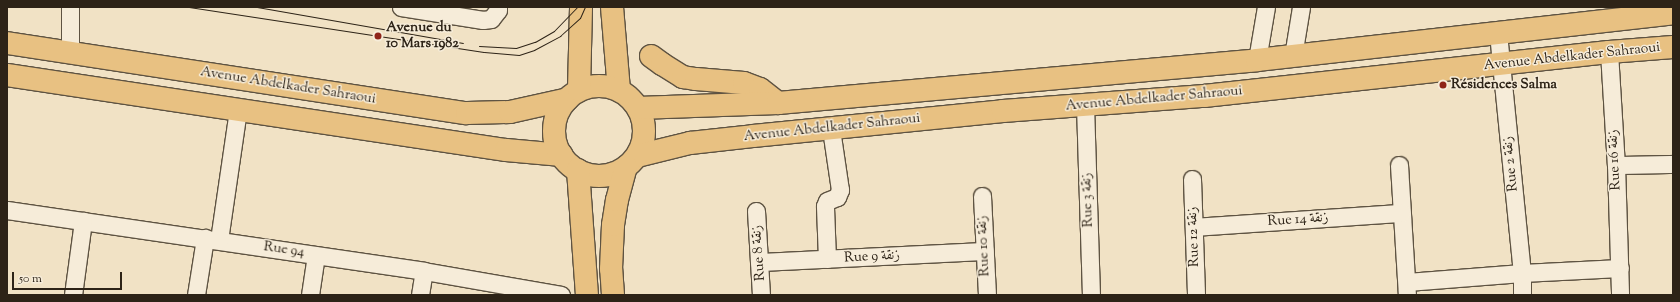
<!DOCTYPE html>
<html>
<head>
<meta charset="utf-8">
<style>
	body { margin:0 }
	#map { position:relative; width:1680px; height:302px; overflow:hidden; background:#f1e2c5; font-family:"Sorts Mill Goudy",Amiri,serif }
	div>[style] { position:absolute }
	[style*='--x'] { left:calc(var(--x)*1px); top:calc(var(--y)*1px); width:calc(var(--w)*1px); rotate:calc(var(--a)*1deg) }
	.roads { filter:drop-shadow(1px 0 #5e5342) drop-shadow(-1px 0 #5e5342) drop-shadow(0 1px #5e5342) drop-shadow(0 -1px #5e5342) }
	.minor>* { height:17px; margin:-8.5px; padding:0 8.5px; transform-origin:8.5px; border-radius:8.5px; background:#f6ecd9 }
	.major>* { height:22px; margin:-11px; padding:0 11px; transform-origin:11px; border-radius:11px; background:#e8c182 }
	.major>.ring { margin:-11px; padding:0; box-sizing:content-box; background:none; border:22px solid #e8c182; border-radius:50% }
	.tram>* { height:1px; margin:-0.5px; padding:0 0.5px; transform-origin:0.5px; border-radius:0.5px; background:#2d2317 }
	.dots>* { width:11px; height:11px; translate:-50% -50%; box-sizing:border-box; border:2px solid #f6ecd9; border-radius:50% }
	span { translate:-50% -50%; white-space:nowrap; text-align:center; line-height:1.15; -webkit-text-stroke:3px #f6ecd9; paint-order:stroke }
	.poi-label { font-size:14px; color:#2d2317; font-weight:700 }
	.left { translate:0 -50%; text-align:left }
	.street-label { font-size:14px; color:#2d2317 }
	.frame { position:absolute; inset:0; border:8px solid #2d2317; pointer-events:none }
	.scale { position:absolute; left:12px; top:272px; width:110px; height:18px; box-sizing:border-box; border:2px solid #2d2317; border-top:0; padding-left:5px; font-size:12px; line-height:14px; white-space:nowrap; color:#2d2317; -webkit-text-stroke:3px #f6ecd9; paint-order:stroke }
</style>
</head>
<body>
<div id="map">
	<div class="roads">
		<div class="minor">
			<i style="--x:70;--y:7;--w:47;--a:90"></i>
			<i style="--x:401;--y:7;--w:83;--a:9"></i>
			<i style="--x:483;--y:20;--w:8;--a:-7"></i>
			<i style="--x:491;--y:19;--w:11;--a:-52"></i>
			<i style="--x:498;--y:10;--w:3;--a:-90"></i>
			<i style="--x:1498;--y:33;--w:241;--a:84.3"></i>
			<i style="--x:1522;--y:273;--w:22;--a:90"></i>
			<i style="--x:1609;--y:52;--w:113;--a:86.5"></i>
			<i style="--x:1616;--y:165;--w:130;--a:88.2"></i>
			<i style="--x:1293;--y:56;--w:50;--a:-80.7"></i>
			<i style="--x:1257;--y:60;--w:54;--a:-80.4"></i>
			<i style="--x:1085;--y:105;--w:190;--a:88.2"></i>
			<i style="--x:1399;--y:165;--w:130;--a:86.5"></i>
			<i style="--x:1616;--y:165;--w:57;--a:-1"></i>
			<i style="--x:1192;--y:179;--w:116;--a:88"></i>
			<i style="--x:982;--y:196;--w:99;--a:87.1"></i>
			<i style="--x:7;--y:210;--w:421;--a:8.3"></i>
			<i style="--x:424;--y:271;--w:139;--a:9.9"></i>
			<i style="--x:756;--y:211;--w:84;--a:86.6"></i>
			<i style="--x:1194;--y:227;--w:208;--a:-3.9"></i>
			<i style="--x:219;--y:240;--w:132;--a:-81.7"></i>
			<i style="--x:827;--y:259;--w:53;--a:-92.2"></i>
			<i style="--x:825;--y:206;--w:5;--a:-68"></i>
			<i style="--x:827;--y:201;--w:11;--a:-22"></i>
			<i style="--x:837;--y:197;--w:8;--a:-67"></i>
			<i style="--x:840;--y:190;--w:62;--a:-98.4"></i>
			<i style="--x:759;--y:262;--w:226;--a:-2.8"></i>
			<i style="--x:1407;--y:282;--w:115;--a:-4.5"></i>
			<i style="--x:1522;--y:273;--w:98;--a:-2.9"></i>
			<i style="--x:73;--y:295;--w:75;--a:-82.3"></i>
			<i style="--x:196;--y:295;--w:58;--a:-81"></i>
			<i style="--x:310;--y:295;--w:40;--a:-81.5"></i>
			<i style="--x:420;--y:295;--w:24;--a:-81"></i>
		</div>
		<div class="major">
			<i style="--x:612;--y:7;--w:83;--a:85.2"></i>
			<i style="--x:7;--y:43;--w:465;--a:8.7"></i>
			<i style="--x:467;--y:113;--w:43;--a:-1.3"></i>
			<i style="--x:510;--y:112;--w:59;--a:-12.6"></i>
			<i style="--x:651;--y:56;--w:14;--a:36"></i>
			<i style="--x:662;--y:64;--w:25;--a:32"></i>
			<i style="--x:683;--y:77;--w:13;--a:9"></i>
			<i style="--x:696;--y:79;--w:48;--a:4.8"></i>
			<i style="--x:744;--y:83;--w:17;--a:21"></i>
			<i style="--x:760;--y:89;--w:23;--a:38"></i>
			<i style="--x:7;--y:75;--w:505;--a:8.55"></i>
			<i style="--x:506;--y:150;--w:56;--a:5.1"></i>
			<i class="ring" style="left:554px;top:86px;width:68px;height:68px"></i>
			<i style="--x:579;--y:90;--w:83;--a:-88.6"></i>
			<i style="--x:638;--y:108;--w:140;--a:-2"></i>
			<i style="--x:778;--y:103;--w:481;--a:-5.1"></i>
			<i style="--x:1257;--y:60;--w:419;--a:-6.4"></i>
			<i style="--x:637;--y:156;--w:55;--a:-13.8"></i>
			<i style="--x:690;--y:143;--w:63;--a:-6.3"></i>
			<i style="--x:753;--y:136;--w:251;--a:-5.7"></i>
			<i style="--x:1003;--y:111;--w:202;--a:-4.3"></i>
			<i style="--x:1204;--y:96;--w:407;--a:-6.2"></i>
			<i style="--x:1609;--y:52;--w:64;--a:-4.5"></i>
			<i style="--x:578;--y:170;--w:125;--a:85.9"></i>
			<i style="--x:613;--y:295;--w:26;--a:-94"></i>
			<i style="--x:611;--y:269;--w:44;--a:-87.4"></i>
			<i style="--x:613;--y:225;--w:25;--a:-81"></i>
			<i style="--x:617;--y:200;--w:34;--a:-75"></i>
		</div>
	</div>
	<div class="tram">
		<i style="--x:189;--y:7;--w:298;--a:8.7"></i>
		<i style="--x:484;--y:52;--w:35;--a:5"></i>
		<i style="--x:519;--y:55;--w:16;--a:-18"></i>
		<i style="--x:534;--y:50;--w:30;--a:-28"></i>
		<i style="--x:560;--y:36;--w:27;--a:-42"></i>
		<i style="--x:580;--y:18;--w:12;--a:-66"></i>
		<i style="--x:257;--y:7;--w:209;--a:9.9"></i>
		<i style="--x:479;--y:46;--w:37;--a:3"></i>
		<i style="--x:516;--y:48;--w:20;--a:-18"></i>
		<i style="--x:535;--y:42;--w:22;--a:-30"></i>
		<i style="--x:554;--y:31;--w:33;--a:-46"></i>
	</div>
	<div class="dots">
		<i style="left:378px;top:36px;background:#8f2418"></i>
		<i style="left:1443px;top:85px;background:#8f2418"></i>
	</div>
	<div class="poi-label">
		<span class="left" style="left:386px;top:36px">Avenue du<br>10 Mars 1982</span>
		<span class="left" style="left:1451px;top:85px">Résidences Salma</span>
	</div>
	<div class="street-label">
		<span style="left:1572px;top:57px;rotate:-6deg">Avenue Abdelkader Sahraoui</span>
		<span style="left:288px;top:86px;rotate:9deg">Avenue Abdelkader Sahraoui</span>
		<span style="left:1154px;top:99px;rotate:-5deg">Avenue Abdelkader Sahraoui</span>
		<span style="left:832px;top:128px;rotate:-6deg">Avenue Abdelkader Sahraoui</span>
		<span style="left:1615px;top:160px;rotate:-93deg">Rue 16 زنقة</span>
		<span style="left:1511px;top:164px;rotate:-96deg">Rue 2 زنقة</span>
		<span style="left:1088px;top:200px;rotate:-92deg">Rue 3 زنقة</span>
		<span style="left:1298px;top:220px;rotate:-4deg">Rue 14 زنقة</span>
		<span style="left:1194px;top:237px;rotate:-92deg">Rue 12 زنقة</span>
		<span style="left:984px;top:246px;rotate:-93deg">Rue 10 زنقة</span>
		<span style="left:284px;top:250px;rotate:8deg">Rue 94</span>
		<span style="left:759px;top:253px;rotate:-94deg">Rue 8 زنقة</span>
		<span style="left:872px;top:257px;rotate:-3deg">Rue 9 زنقة</span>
	</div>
	<div class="frame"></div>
	<div class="scale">50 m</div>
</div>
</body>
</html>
